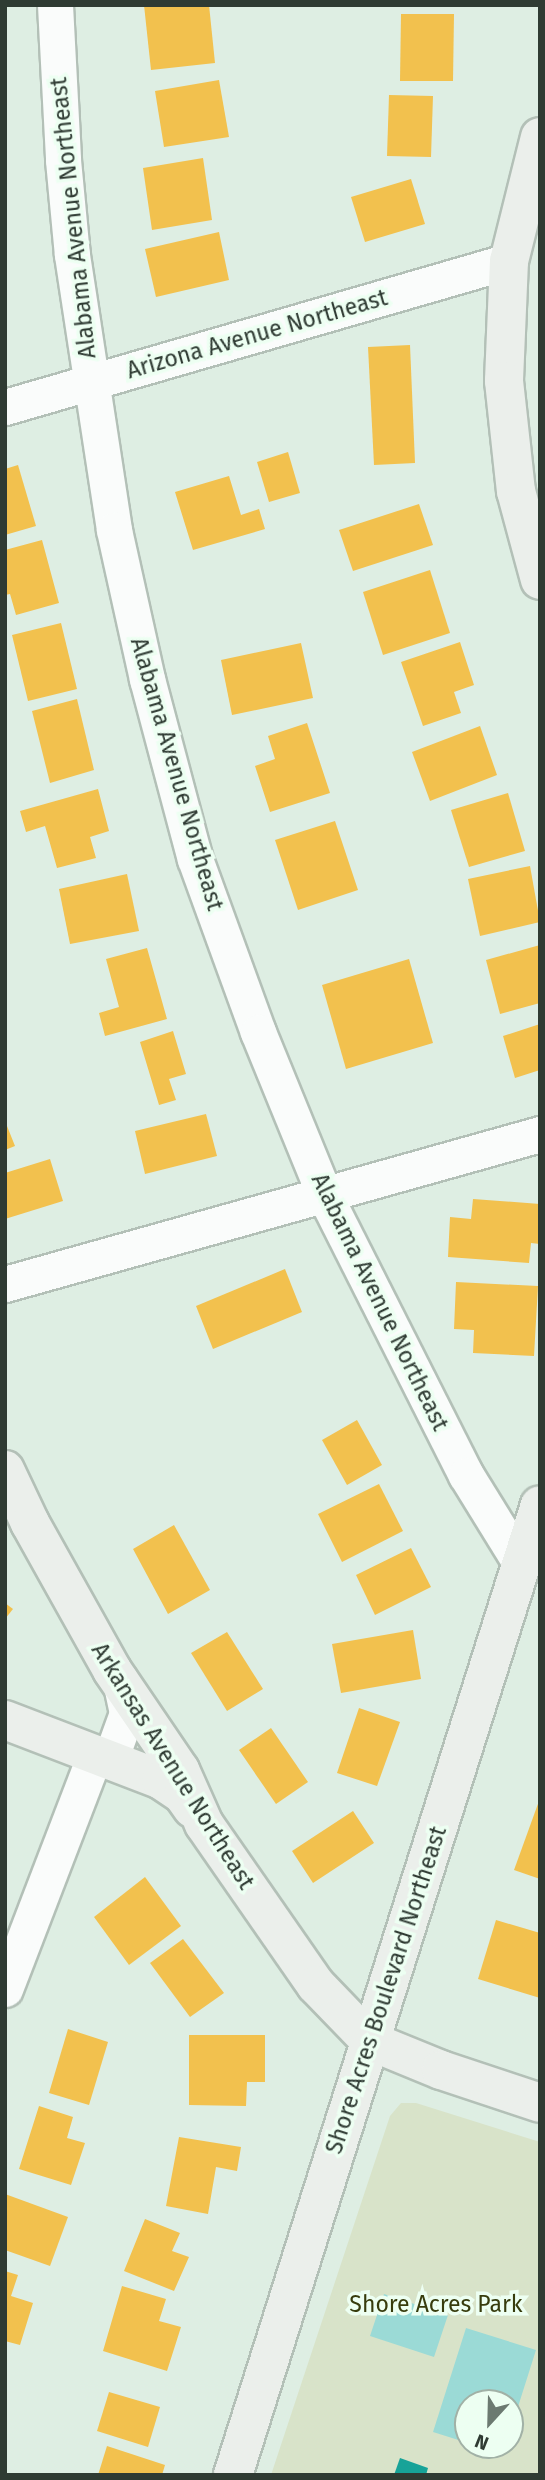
<!DOCTYPE html>
<html>
<head>
<meta charset="utf-8">
<style>
	body { margin:0 }
	#map { position:relative; width:545px; height:2480px; overflow:hidden; background:#deeee3; font-family:"Fira Sans",sans-serif }
	div>[style] { position:absolute }
	[style*='--x'] { left:calc(var(--x)*1px); top:calc(var(--y)*1px); width:calc(var(--w)*1px); rotate:calc(var(--a)*1deg) }
	.green>* { inset:0; background:#d8e3c9 }
	.water>* { inset:0; background:#9bdad6 }
	.homes>* { inset:0; background:#f2c14e }
	.public>* { inset:0; background:#17a398 }
	.roads { filter:drop-shadow(2px 0 #b3c0b7) drop-shadow(-2px 0 #b3c0b7) drop-shadow(0 2px #b3c0b7) drop-shadow(0 -2px #b3c0b7) }
	.street>* { height:35px; margin:-17.5px; padding:0 17.5px; transform-origin:17.5px; border-radius:17.5px; background:#fafcfb }
	.secondary>* { height:38px; margin:-19px; padding:0 19px; transform-origin:19px; border-radius:19px; background:#ebefeb }
	span { translate:-50% -50%; white-space:nowrap; text-align:center; line-height:1.15; -webkit-text-stroke:7px #edfff2; paint-order:stroke }
	.street-label { font-size:23px; color:#2f3b33 }
	.park-label { font-size:23px; color:#373c0d }
	.frame { position:absolute; inset:0; border:7px solid #2f3b33; pointer-events:none }
	.north { position:absolute; left:454px; top:2389px; width:70px; height:70px; box-sizing:border-box; background:#edfff2; border:2px solid #a1b1a6; border-radius:50%; rotate:202deg; font-size:19px; font-weight:700; line-height:28px; text-align:center; color:#2f3b33 }
	.north::after { content:''; display:block; margin:auto; width:24px; height:32px; background:#6c7a71; clip-path:polygon(50% 0,100% 100%,50% 72%,0 100%) }
</style>
</head>
<body>
<div id="map">
	<div class="green">
		<i style="clip-path:polygon(evenodd,401px 2103px,416px 2103px,540px 2142px,540px 2475px,271px 2475px,390px 2116px,401px 2103px,468px 2403px,510px 2403px,510px 2445px,468px 2445px,468px 2403px)"></i>
	</div>
	<div class="water">
		<i style="clip-path:polygon(384px 2294px,448px 2315px,434px 2357px,370px 2336px)"></i>
		<i style="clip-path:polygon(466px 2328px,536px 2350px,510px 2432px,510px 2403px,468px 2403px,468px 2443px,433px 2432px)"></i>
	</div>
	<div class="homes">
		<i style="clip-path:polygon(144px 5px,209px 5px,215px 63px,151px 70px)"></i>
		<i style="clip-path:polygon(401px 14px,454px 14px,453px 81px,400px 81px)"></i>
		<i style="clip-path:polygon(219px 80px,229px 137px,164px 147px,155px 91px)"></i>
		<i style="clip-path:polygon(389px 95px,433px 96px,431px 157px,387px 156px)"></i>
		<i style="clip-path:polygon(203px 158px,212px 220px,152px 230px,143px 168px)"></i>
		<i style="clip-path:polygon(411px 179px,425px 224px,365px 242px,351px 197px)"></i>
		<i style="clip-path:polygon(219px 232px,229px 280px,156px 297px,145px 249px)"></i>
		<i style="clip-path:polygon(410px 345px,415px 463px,374px 465px,368px 347px)"></i>
		<i style="clip-path:polygon(288px 452px,300px 493px,269px 502px,257px 462px)"></i>
		<i style="clip-path:polygon(18px 465px,36px 526px,5px 535px,5px 469px)"></i>
		<i style="clip-path:polygon(229px 476px,241px 515px,259px 509px,265px 529px,193px 550px,175px 492px)"></i>
		<i style="clip-path:polygon(419px 504px,433px 545px,353px 571px,339px 530px)"></i>
		<i style="clip-path:polygon(42px 540px,59px 603px,16px 615px,10px 594px,5px 595px,5px 550px)"></i>
		<i style="clip-path:polygon(430px 570px,450px 633px,383px 655px,363px 592px)"></i>
		<i style="clip-path:polygon(61px 623px,77px 689px,28px 701px,12px 635px)"></i>
		<i style="clip-path:polygon(460px 642px,474px 685px,454px 692px,461px 713px,423px 726px,401px 662px)"></i>
		<i style="clip-path:polygon(301px 643px,313px 698px,232px 715px,221px 660px)"></i>
		<i style="clip-path:polygon(77px 699px,94px 770px,50px 783px,32px 711px)"></i>
		<i style="clip-path:polygon(307px 723px,330px 793px,270px 812px,255px 766px,275px 759px,268px 736px)"></i>
		<i style="clip-path:polygon(480px 726px,497px 775px,430px 801px,412px 752px)"></i>
		<i style="clip-path:polygon(98px 789px,109px 831px,90px 837px,96px 858px,57px 868px,45px 826px,26px 832px,20px 811px)"></i>
		<i style="clip-path:polygon(508px 793px,525px 851px,469px 867px,451px 810px)"></i>
		<i style="clip-path:polygon(335px 821px,358px 890px,298px 910px,275px 840px)"></i>
		<i style="clip-path:polygon(530px 866px,540px 922px,480px 936px,468px 879px)"></i>
		<i style="clip-path:polygon(127px 874px,139px 931px,70px 944px,59px 889px)"></i>
		<i style="clip-path:polygon(540px 945px,540px 1003px,500px 1014px,486px 960px)"></i>
		<i style="clip-path:polygon(147px 948px,167px 1019px,105px 1036px,99px 1013px,119px 1007px,106px 959px)"></i>
		<i style="clip-path:polygon(409px 959px,433px 1043px,346px 1069px,322px 985px)"></i>
		<i style="clip-path:polygon(540px 1024px,540px 1070px,515px 1078px,503px 1036px)"></i>
		<i style="clip-path:polygon(173px 1031px,186px 1074px,169px 1079px,176px 1100px,159px 1105px,140px 1042px)"></i>
		<i style="clip-path:polygon(206px 1114px,217px 1156px,145px 1174px,135px 1131px)"></i>
		<i style="clip-path:polygon(5px 1121px,15px 1146px,5px 1150px)"></i>
		<i style="clip-path:polygon(50px 1159px,63px 1201px,5px 1219px,5px 1173px)"></i>
		<i style="clip-path:polygon(473px 1199px,540px 1204px,540px 1244px,531px 1243px,529px 1263px,448px 1257px,450px 1217px,471px 1219px)"></i>
		<i style="clip-path:polygon(285px 1269px,302px 1312px,213px 1349px,196px 1306px)"></i>
		<i style="clip-path:polygon(456px 1282px,538px 1286px,534px 1356px,473px 1353px,474px 1330px,454px 1329px)"></i>
		<i style="clip-path:polygon(357px 1420px,382px 1465px,347px 1485px,322px 1440px)"></i>
		<i style="clip-path:polygon(379px 1484px,403px 1531px,342px 1562px,318px 1514px)"></i>
		<i style="clip-path:polygon(174px 1525px,210px 1590px,168px 1614px,133px 1549px)"></i>
		<i style="clip-path:polygon(411px 1548px,431px 1587px,375px 1615px,356px 1575px)"></i>
		<i style="clip-path:polygon(5px 1603px,13px 1609px,5px 1619px)"></i>
		<i style="clip-path:polygon(413px 1630px,421px 1679px,341px 1693px,332px 1644px)"></i>
		<i style="clip-path:polygon(227px 1632px,263px 1689px,227px 1711px,191px 1653px)"></i>
		<i style="clip-path:polygon(359px 1708px,400px 1722px,377px 1786px,337px 1773px)"></i>
		<i style="clip-path:polygon(271px 1728px,308px 1782px,276px 1804px,239px 1750px)"></i>
		<i style="clip-path:polygon(539px 1801px,540px 1801px,540px 1879px,514px 1870px)"></i>
		<i style="clip-path:polygon(353px 1811px,374px 1843px,313px 1883px,292px 1851px)"></i>
		<i style="clip-path:polygon(145px 1877px,181px 1926px,129px 1965px,94px 1917px)"></i>
		<i style="clip-path:polygon(496px 1920px,540px 1933px,540px 1998px,478px 1979px)"></i>
		<i style="clip-path:polygon(183px 1939px,224px 1993px,190px 2017px,150px 1963px)"></i>
		<i style="clip-path:polygon(68px 2029px,108px 2042px,89px 2105px,49px 2093px)"></i>
		<i style="clip-path:polygon(189px 2035px,265px 2035px,265px 2082px,247px 2082px,246px 2106px,189px 2105px)"></i>
		<i style="clip-path:polygon(39px 2106px,73px 2117px,67px 2138px,85px 2143px,71px 2185px,19px 2169px)"></i>
		<i style="clip-path:polygon(179px 2137px,241px 2147px,237px 2171px,216px 2167px,208px 2214px,166px 2206px)"></i>
		<i style="clip-path:polygon(5px 2194px,68px 2217px,50px 2266px,5px 2250px)"></i>
		<i style="clip-path:polygon(145px 2219px,180px 2233px,172px 2251px,189px 2257px,174px 2291px,124px 2271px)"></i>
		<i style="clip-path:polygon(5px 2271px,18px 2275px,11px 2296px,33px 2303px,20px 2345px,5px 2341px)"></i>
		<i style="clip-path:polygon(122px 2286px,166px 2299px,159px 2321px,181px 2327px,167px 2371px,103px 2351px)"></i>
		<i style="clip-path:polygon(109px 2392px,160px 2407px,148px 2447px,97px 2431px)"></i>
		<i style="clip-path:polygon(107px 2446px,165px 2465px,162px 2475px,98px 2475px)"></i>
	</div>
	<div class="public">
		<i style="clip-path:polygon(400px 2458px,428px 2468px,426px 2475px,394px 2475px)"></i>
	</div>
	<div class="roads">
		<div class="street">
			<i style="--x:55;--y:5;--w:155;--a:87"></i>
			<i style="--x:63;--y:160;--w:95;--a:84.6"></i>
			<i style="--x:72;--y:255;--w:278;--a:81.3"></i>
			<i style="--x:114;--y:530;--w:153;--a:77.5"></i>
			<i style="--x:147;--y:679;--w:186;--a:75.1"></i>
			<i style="--x:195;--y:859;--w:184;--a:70"></i>
			<i style="--x:258;--y:1032;--w:175;--a:67.8"></i>
			<i style="--x:324;--y:1194;--w:315;--a:63.2"></i>
			<i style="--x:466;--y:1475;--w:105;--a:58.3"></i>
			<i style="--x:5;--y:407;--w:525;--a:-16.16"></i>
			<i style="--x:5;--y:1284;--w:556;--a:-15.66"></i>
			<i style="--x:110;--y:1760;--w:50;--a:-70.1"></i>
			<i style="--x:127;--y:1713;--w:34;--a:-102"></i>
			<i style="--x:5;--y:1989;--w:251;--a:-69"></i>
		</div>
		<div class="secondary">
			<i style="--x:540;--y:137;--w:128;--a:104"></i>
			<i style="--x:509;--y:261;--w:120;--a:92.4"></i>
			<i style="--x:504;--y:381;--w:111;--a:83.8"></i>
			<i style="--x:516;--y:491;--w:92;--a:74.9"></i>
			<i style="--x:5;--y:1470;--w:59;--a:64.7"></i>
			<i style="--x:30;--y:1523;--w:168;--a:60.8"></i>
			<i style="--x:112;--y:1670;--w:121;--a:55.8"></i>
			<i style="--x:180;--y:1770;--w:59;--a:66"></i>
			<i style="--x:204;--y:1824;--w:196;--a:55.2"></i>
			<i style="--x:316;--y:1985;--w:78;--a:46"></i>
			<i style="--x:370;--y:2041;--w:77;--a:22.2"></i>
			<i style="--x:441;--y:2070;--w:104;--a:18.4"></i>
			<i style="--x:5;--y:1720;--w:167;--a:21"></i>
			<i style="--x:161;--y:1780;--w:27;--a:34"></i>
			<i style="--x:183;--y:1795;--w:16;--a:55"></i>
			<i style="--x:233;--y:2475;--w:1017;--a:-72.44"></i>
		</div>
	</div>
	<div class="street-label">
		<span style="left:73px;top:218px;rotate:-96deg">Alabama Avenue Northeast</span>
		<span style="left:257px;top:334px;rotate:-16deg">Arizona Avenue Northeast</span>
		<span style="left:177px;top:774px;rotate:74deg">Alabama Avenue Northeast</span>
		<span style="left:380px;top:1302px;rotate:64deg">Alabama Avenue Northeast</span>
		<span style="left:173px;top:1766px;rotate:58deg">Arkansas Avenue Northeast</span>
		<span style="left:386px;top:1990px;rotate:-72deg">Shore Acres Boulevard Northeast</span>
	</div>
	<div class="park-label">
		<span style="left:436px;top:2304px">Shore Acres Park</span>
	</div>
	<div class="frame"></div>
	<div class="north">N</div>
</div>
</body>
</html>
